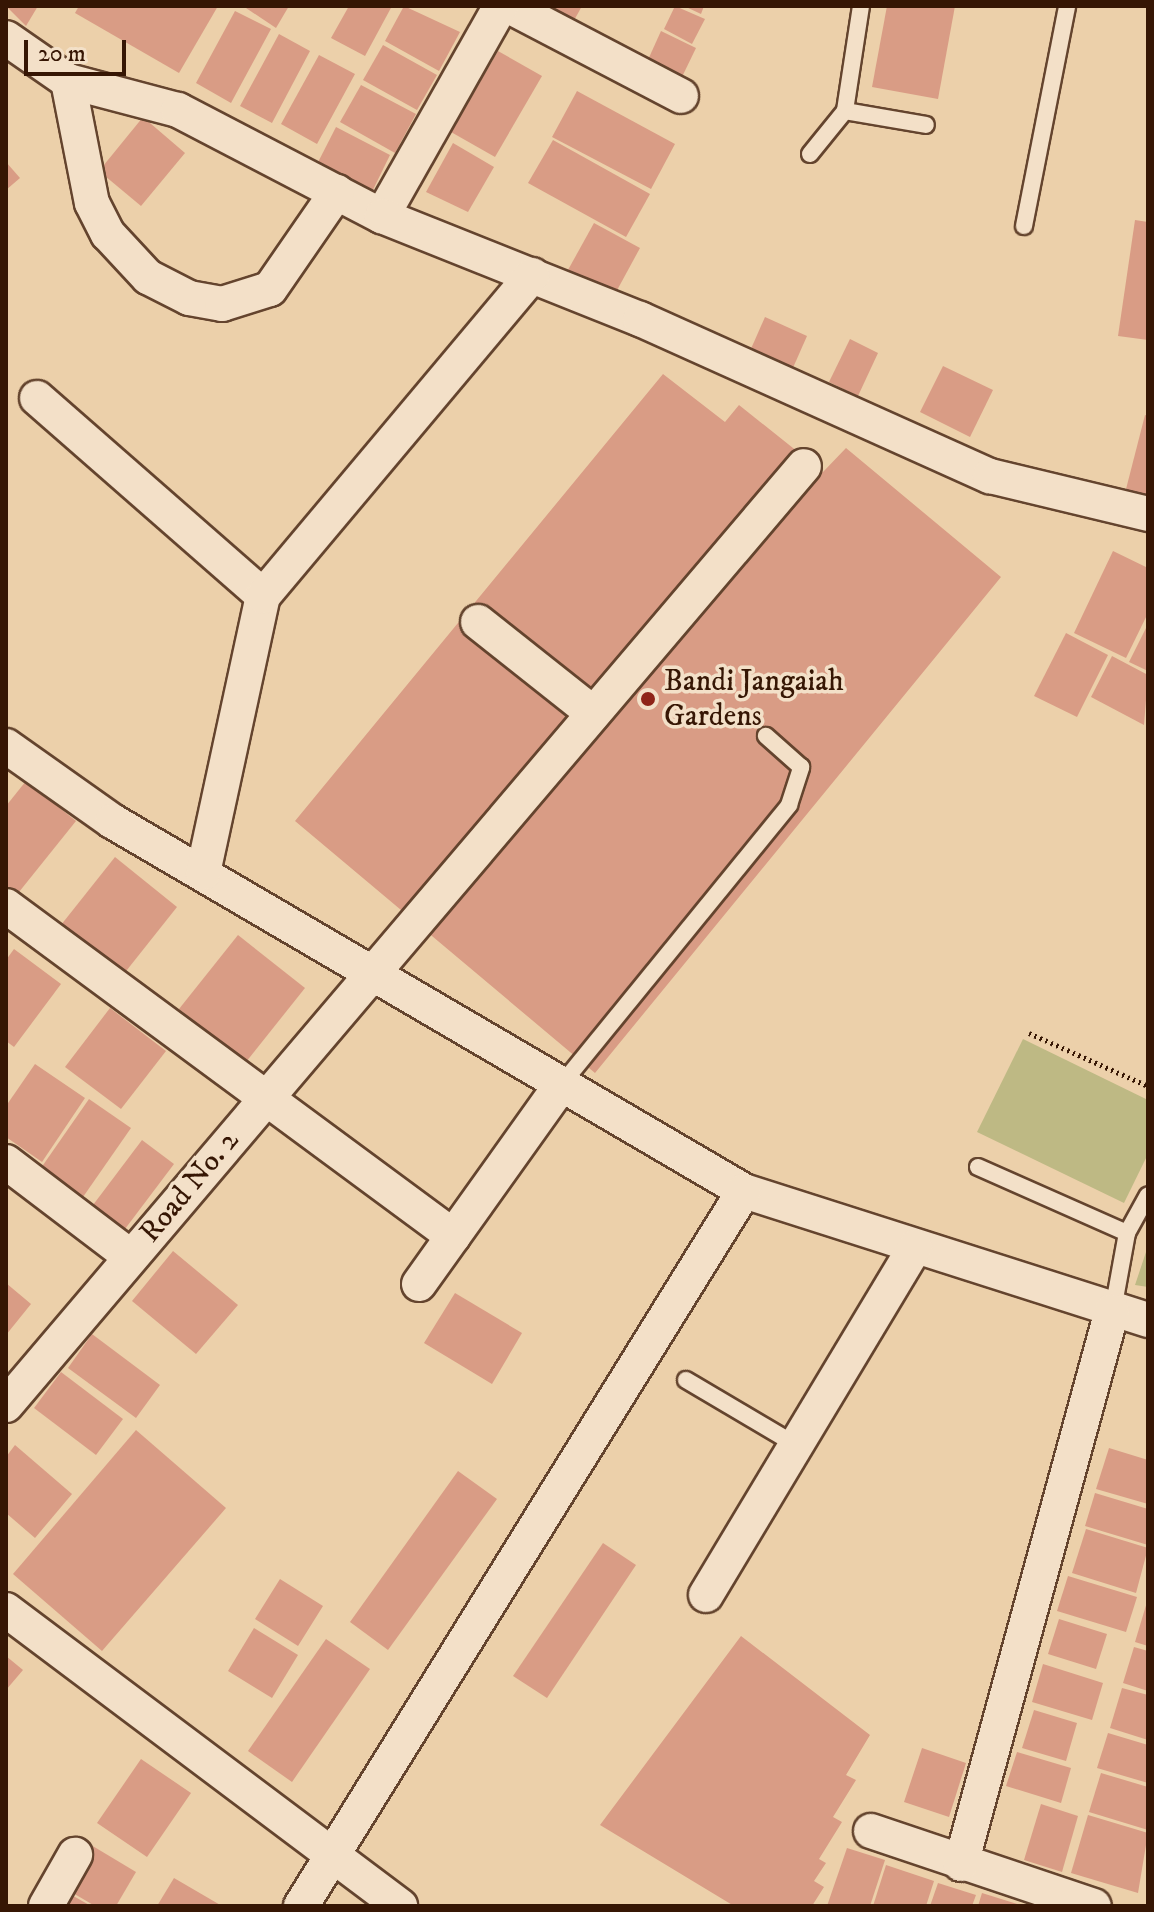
<!DOCTYPE html>
<html>
<head>
<meta charset="utf-8">
<style>
	body { margin:0 }
	#map { position:relative; width:1154px; height:1912px; overflow:hidden; background:#ecd0aa; font-family:"IM FELL DW Pica",serif }
	div>[style] { position:absolute }
	[style*='--x'] { left:calc(var(--x)*1px); top:calc(var(--y)*1px); width:calc(var(--w)*1px); rotate:calc(var(--a)*1deg) }
	.green>* { inset:0; background:#beb984 }
	.building>* { inset:0; background:#d99c85 }
	.path>* { height:5px; margin-top:-2.5px; transform-origin:0; background:repeating-linear-gradient(90deg,#361604 0 2px,transparent 0 6px) }
	.roads { filter:drop-shadow(2px 0 #64442e) drop-shadow(-2px 0 #64442e) drop-shadow(0 2px #64442e) drop-shadow(0 -2px #64442e) }
	.service>* { height:16px; margin:-8px; padding:0 8px; transform-origin:8px; border-radius:8px; background:#f3e0c8 }
	.minor>* { height:34px; margin:-17px; padding:0 17px; transform-origin:17px; border-radius:17px; background:#f3e0c8 }
	.dots>* { width:22px; height:22px; translate:-50% -50%; box-sizing:border-box; border:4px solid #f3e0c8; border-radius:50% }
	span { translate:-50% -50%; white-space:nowrap; text-align:center; line-height:1.15; -webkit-text-stroke:7px #f3e0c8; paint-order:stroke }
	.poi-label { font-size:30px; color:#361604 }
	.left { translate:0 -50%; text-align:left }
	.street-label { font-size:30px; color:#361604 }
	.frame { position:absolute; inset:0; border:8px solid #361604; pointer-events:none }
	.scale { position:absolute; left:24px; top:40px; width:102px; height:36px; box-sizing:border-box; border:4px solid #361604; border-top:0; padding-left:10px; font-size:24px; line-height:28px; white-space:nowrap; color:#361604; -webkit-text-stroke:6px #f3e0c8; paint-order:stroke }
</style>
</head>
<body>
<div id="map">
	<div class="green">
		<i style="clip-path:polygon(1023px 1039px,1148px 1100px,1148px 1154px,1124px 1203px,977px 1132px)"></i>
		<i style="clip-path:polygon(1148px 1246px,1148px 1287px,1135px 1285px)"></i>
	</div>
	<div class="building">
		<i style="clip-path:polygon(6px 6px,38px 6px,26px 26px)"></i>
		<i style="clip-path:polygon(79px 6px,218px 6px,179px 73px,75px 13px)"></i>
		<i style="clip-path:polygon(243px 6px,289px 6px,276px 28px)"></i>
		<i style="clip-path:polygon(349px 6px,392px 6px,365px 56px,331px 38px)"></i>
		<i style="clip-path:polygon(404px 6px,460px 32px,439px 71px,385px 41px)"></i>
		<i style="clip-path:polygon(540px 6px,582px 6px,572px 24px)"></i>
		<i style="clip-path:polygon(675px 6px,705px 19px,692px 44px,664px 29px)"></i>
		<i style="clip-path:polygon(684px 6px,704px 6px,701px 14px)"></i>
		<i style="clip-path:polygon(887px 6px,955px 6px,938px 99px,872px 87px)"></i>
		<i style="clip-path:polygon(235px 11px,271px 29px,231px 103px,196px 83px)"></i>
		<i style="clip-path:polygon(661px 31px,696px 48px,681px 79px,647px 62px)"></i>
		<i style="clip-path:polygon(279px 34px,310px 51px,272px 123px,240px 106px)"></i>
		<i style="clip-path:polygon(383px 45px,437px 75px,417px 110px,363px 80px)"></i>
		<i style="clip-path:polygon(498px 51px,542px 76px,495px 157px,451px 132px)"></i>
		<i style="clip-path:polygon(319px 55px,355px 74px,317px 144px,281px 124px)"></i>
		<i style="clip-path:polygon(361px 85px,416px 114px,395px 153px,340px 122px)"></i>
		<i style="clip-path:polygon(577px 91px,675px 144px,651px 189px,552px 137px)"></i>
		<i style="clip-path:polygon(143px 117px,185px 153px,141px 206px,99px 171px)"></i>
		<i style="clip-path:polygon(336px 127px,390px 155px,368px 200px,313px 172px)"></i>
		<i style="clip-path:polygon(553px 140px,650px 194px,626px 237px,528px 183px)"></i>
		<i style="clip-path:polygon(453px 143px,494px 167px,468px 212px,426px 192px)"></i>
		<i style="clip-path:polygon(6px 162px,20px 178px,6px 190px)"></i>
		<i style="clip-path:polygon(1135px 220px,1148px 222px,1148px 340px,1118px 336px)"></i>
		<i style="clip-path:polygon(594px 223px,640px 248px,609px 305px,563px 279px)"></i>
		<i style="clip-path:polygon(765px 317px,807px 336px,792px 370px,750px 351px)"></i>
		<i style="clip-path:polygon(850px 339px,878px 353px,858px 396px,829px 382px)"></i>
		<i style="clip-path:polygon(943px 366px,993px 390px,970px 437px,920px 412px)"></i>
		<i style="clip-path:polygon(663px 374px,725px 422px,739px 405px,823px 472px,846px 448px,1001px 577px,595px 1073px,295px 821px)"></i>
		<i style="clip-path:polygon(1145px 415px,1148px 416px,1148px 499px,1125px 493px)"></i>
		<i style="clip-path:polygon(1113px 551px,1148px 568px,1148px 613px,1126px 658px,1074px 633px)"></i>
		<i style="clip-path:polygon(1148px 624px,1148px 671px,1129px 662px)"></i>
		<i style="clip-path:polygon(1066px 633px,1108px 655px,1077px 717px,1034px 696px)"></i>
		<i style="clip-path:polygon(1112px 656px,1148px 675px,1144px 725px,1091px 697px)"></i>
		<i style="clip-path:polygon(26px 781px,76px 821px,15px 897px,6px 890px,6px 806px)"></i>
		<i style="clip-path:polygon(115px 857px,177px 907px,119px 980px,57px 930px)"></i>
		<i style="clip-path:polygon(238px 935px,305px 988px,246px 1062px,179px 1009px)"></i>
		<i style="clip-path:polygon(14px 949px,61px 984px,14px 1047px,6px 1041px,6px 960px)"></i>
		<i style="clip-path:polygon(110px 1008px,166px 1051px,121px 1109px,65px 1067px)"></i>
		<i style="clip-path:polygon(35px 1064px,85px 1098px,42px 1162px,6px 1137px,6px 1106px)"></i>
		<i style="clip-path:polygon(89px 1099px,131px 1128px,83px 1197px,41px 1168px)"></i>
		<i style="clip-path:polygon(142px 1140px,174px 1164px,125px 1229px,93px 1205px)"></i>
		<i style="clip-path:polygon(173px 1251px,238px 1305px,196px 1354px,132px 1301px)"></i>
		<i style="clip-path:polygon(6px 1283px,31px 1304px,6px 1335px)"></i>
		<i style="clip-path:polygon(455px 1293px,522px 1333px,492px 1384px,424px 1343px)"></i>
		<i style="clip-path:polygon(92px 1334px,160px 1385px,136px 1418px,68px 1368px)"></i>
		<i style="clip-path:polygon(61px 1372px,123px 1419px,96px 1455px,34px 1408px)"></i>
		<i style="clip-path:polygon(136px 1430px,226px 1508px,102px 1651px,13px 1574px)"></i>
		<i style="clip-path:polygon(15px 1445px,72px 1494px,35px 1538px,6px 1513px,6px 1457px)"></i>
		<i style="clip-path:polygon(1109px 1448px,1148px 1460px,1148px 1504px,1096px 1489px)"></i>
		<i style="clip-path:polygon(458px 1471px,497px 1499px,388px 1650px,350px 1622px)"></i>
		<i style="clip-path:polygon(1095px 1493px,1148px 1509px,1148px 1545px,1085px 1526px)"></i>
		<i style="clip-path:polygon(1086px 1529px,1148px 1548px,1136px 1593px,1072px 1573px)"></i>
		<i style="clip-path:polygon(603px 1543px,636px 1565px,547px 1698px,513px 1676px)"></i>
		<i style="clip-path:polygon(1068px 1576px,1137px 1597px,1126px 1632px,1057px 1611px)"></i>
		<i style="clip-path:polygon(280px 1579px,323px 1606px,298px 1646px,255px 1619px)"></i>
		<i style="clip-path:polygon(1147px 1602px,1148px 1602px,1148px 1646px,1135px 1642px)"></i>
		<i style="clip-path:polygon(1059px 1619px,1107px 1634px,1096px 1669px,1048px 1654px)"></i>
		<i style="clip-path:polygon(254px 1628px,298px 1655px,272px 1698px,228px 1671px)"></i>
		<i style="clip-path:polygon(741px 1636px,870px 1735px,846px 1775px,856px 1780px,833px 1817px,842px 1822px,819px 1859px,826px 1863px,814px 1881px,824px 1887px,812px 1906px,734px 1906px,600px 1825px)"></i>
		<i style="clip-path:polygon(326px 1639px,370px 1669px,292px 1782px,248px 1751px)"></i>
		<i style="clip-path:polygon(1134px 1647px,1148px 1651px,1148px 1691px,1123px 1683px)"></i>
		<i style="clip-path:polygon(6px 1656px,23px 1670px,6px 1690px)"></i>
		<i style="clip-path:polygon(1043px 1664px,1103px 1683px,1092px 1720px,1032px 1702px)"></i>
		<i style="clip-path:polygon(1122px 1688px,1148px 1695px,1148px 1740px,1110px 1728px)"></i>
		<i style="clip-path:polygon(1034px 1710px,1077px 1723px,1066px 1761px,1022px 1748px)"></i>
		<i style="clip-path:polygon(1108px 1733px,1148px 1745px,1148px 1783px,1097px 1768px)"></i>
		<i style="clip-path:polygon(922px 1748px,966px 1763px,949px 1817px,904px 1802px)"></i>
		<i style="clip-path:polygon(1017px 1752px,1071px 1768px,1061px 1803px,1006px 1786px)"></i>
		<i style="clip-path:polygon(141px 1759px,191px 1793px,147px 1857px,97px 1823px)"></i>
		<i style="clip-path:polygon(1101px 1773px,1148px 1787px,1148px 1830px,1089px 1812px)"></i>
		<i style="clip-path:polygon(1041px 1804px,1078px 1816px,1062px 1872px,1024px 1860px)"></i>
		<i style="clip-path:polygon(1088px 1815px,1148px 1833px,1138px 1893px,1071px 1873px)"></i>
		<i style="clip-path:polygon(91px 1845px,136px 1872px,116px 1906px,95px 1906px,66px 1889px)"></i>
		<i style="clip-path:polygon(847px 1848px,885px 1860px,870px 1906px,827px 1906px)"></i>
		<i style="clip-path:polygon(886px 1865px,934px 1881px,926px 1906px,873px 1906px)"></i>
		<i style="clip-path:polygon(174px 1878px,222px 1906px,157px 1906px)"></i>
		<i style="clip-path:polygon(938px 1883px,976px 1895px,972px 1906px,930px 1906px)"></i>
		<i style="clip-path:polygon(68px 1893px,91px 1906px,61px 1906px)"></i>
		<i style="clip-path:polygon(982px 1893px,1020px 1905px,1020px 1906px,978px 1906px)"></i>
	</div>
	<div class="path">
		<i style="--x:1029;--y:1033;--w:130;--a:24"></i>
	</div>
	<div class="roads">
		<div class="service">
			<i style="--x:861;--y:6;--w:106;--a:98.7"></i>
			<i style="--x:845;--y:111;--w:82;--a:9.8"></i>
			<i style="--x:810;--y:154;--w:55;--a:-50.9"></i>
			<i style="--x:1024;--y:226;--w:224;--a:-78.9"></i>
			<i style="--x:561;--y:1085;--w:361;--a:-50.8"></i>
			<i style="--x:789;--y:805;--w:40;--a:-72"></i>
			<i style="--x:801;--y:767;--w:47;--a:-138.5"></i>
			<i style="--x:978;--y:1167;--w:163;--a:23.9"></i>
			<i style="--x:1113;--y:1310;--w:78;--a:-79.7"></i>
			<i style="--x:1127;--y:1233;--w:43;--a:-61.1"></i>
			<i style="--x:686;--y:1380;--w:128;--a:30.6"></i>
		</div>
		<div class="minor">
			<i style="--x:509;--y:6;--w:194;--a:27.6"></i>
			<i style="--x:6;--y:38;--w:75;--a:34.7"></i>
			<i style="--x:68;--y:81;--w:114;--a:14.8"></i>
			<i style="--x:178;--y:110;--w:230;--a:27.5"></i>
			<i style="--x:382;--y:216;--w:241;--a:-60.5"></i>
			<i style="--x:68;--y:81;--w:124;--a:78.9"></i>
			<i style="--x:92;--y:203;--w:35;--a:63"></i>
			<i style="--x:108;--y:234;--w:59;--a:47.1"></i>
			<i style="--x:148;--y:277;--w:46;--a:27.1"></i>
			<i style="--x:189;--y:298;--w:34;--a:10"></i>
			<i style="--x:222;--y:304;--w:50;--a:-17.4"></i>
			<i style="--x:270;--y:289;--w:118;--a:-55.4"></i>
			<i style="--x:382;--y:216;--w:278;--a:21.8"></i>
			<i style="--x:640;--y:319;--w:384;--a:24.2"></i>
			<i style="--x:990;--y:476;--w:163;--a:13.5"></i>
			<i style="--x:37;--y:398;--w:300;--a:41.2"></i>
			<i style="--x:478;--y:622;--w:147;--a:38.4"></i>
			<i style="--x:6;--y:746;--w:130;--a:35.3"></i>
			<i style="--x:112;--y:821;--w:732;--a:30.35"></i>
			<i style="--x:744;--y:1191;--w:424;--a:17.7"></i>
			<i style="--x:203;--y:873;--w:283;--a:-77.8"></i>
			<i style="--x:263;--y:596;--w:419;--a:-50"></i>
			<i style="--x:6;--y:906;--w:556;--a:36.44"></i>
			<i style="--x:6;--y:1162;--w:157;--a:37.2"></i>
			<i style="--x:419;--y:1284;--w:244;--a:-54.5"></i>
			<i style="--x:6;--y:1405;--w:1232;--a:-49.64"></i>
			<i style="--x:706;--y:1595;--w:406;--a:-59"></i>
			<i style="--x:6;--y:1610;--w:493;--a:36.9"></i>
			<i style="--x:871;--y:1831;--w:235;--a:18.6"></i>
			<i style="--x:961;--y:1864;--w:573;--a:-74.73"></i>
			<i style="--x:46;--y:1906;--w:59;--a:-60.4"></i>
			<i style="--x:301;--y:1906;--w:841;--a:-58.22"></i>
		</div>
	</div>
	<div class="dots">
		<i style="left:648px;top:699px;background:#8f2418"></i>
	</div>
	<div class="poi-label">
		<span class="left" style="left:664px;top:699px">Bandi Jangaiah<br>Gardens</span>
	</div>
	<div class="street-label">
		<span style="left:190px;top:1187px;rotate:-50deg">Road No. 2</span>
	</div>
	<div class="frame"></div>
	<div class="scale">20 m</div>
</div>
</body>
</html>
